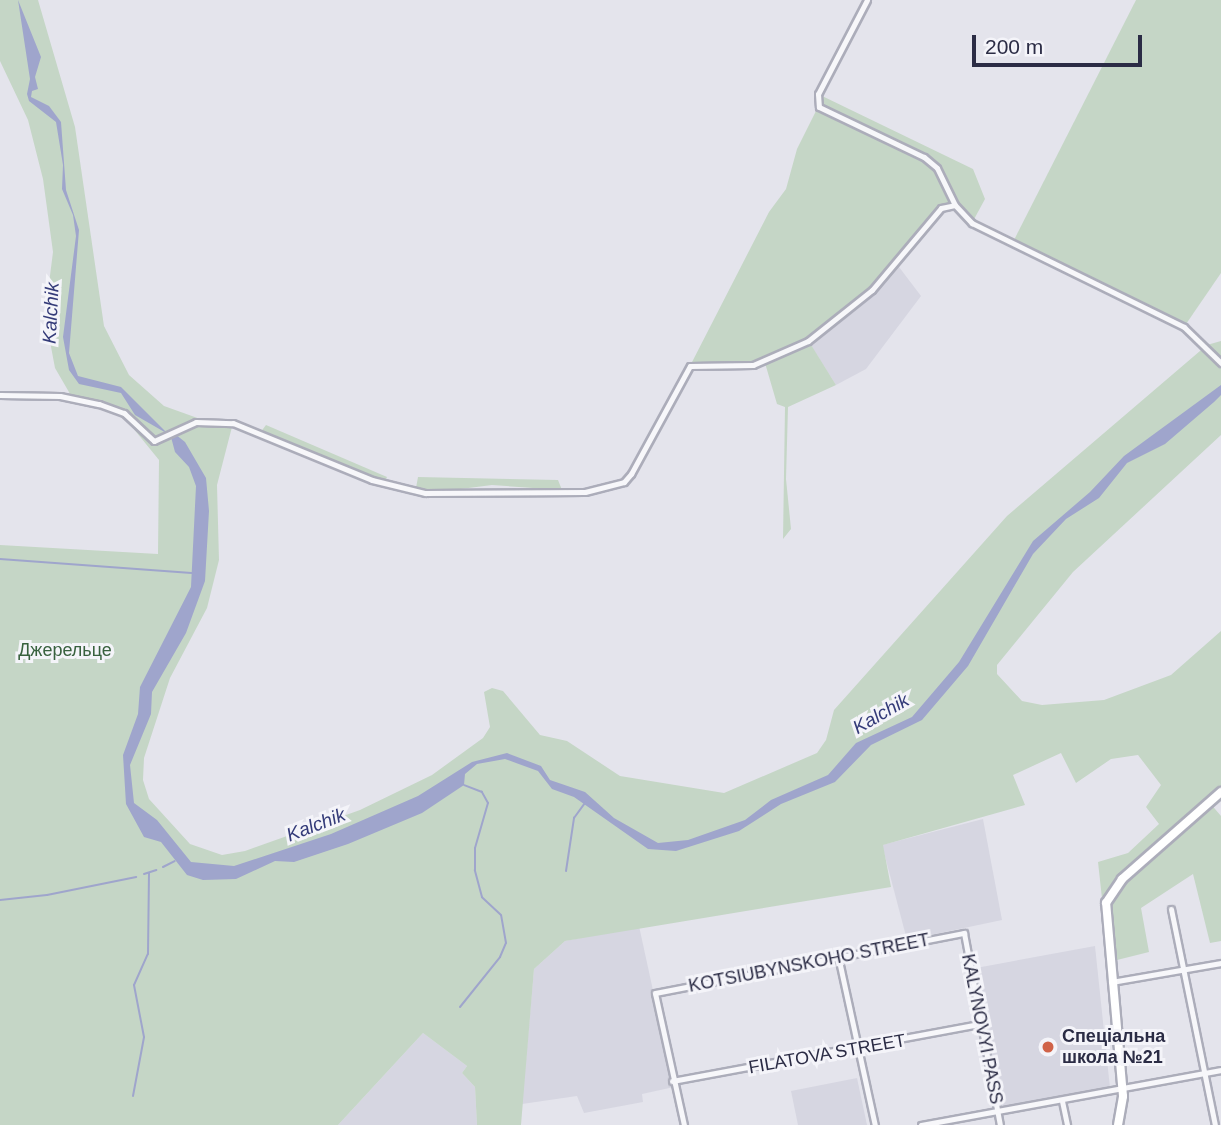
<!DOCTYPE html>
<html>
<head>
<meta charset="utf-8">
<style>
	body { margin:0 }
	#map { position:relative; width:1221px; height:1125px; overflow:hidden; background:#e4e4ec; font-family:Helvetica,sans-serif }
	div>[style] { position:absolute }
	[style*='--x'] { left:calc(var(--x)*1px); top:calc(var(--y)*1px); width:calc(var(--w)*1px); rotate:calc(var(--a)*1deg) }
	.built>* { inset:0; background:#d6d6e1 }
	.green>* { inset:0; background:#c5d6c6 }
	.water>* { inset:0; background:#9fa5cc }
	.stream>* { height:2px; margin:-1px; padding:0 1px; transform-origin:1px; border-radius:1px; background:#9fa5cc }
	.roads { filter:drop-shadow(2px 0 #acadba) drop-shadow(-2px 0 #acadba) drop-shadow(0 2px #acadba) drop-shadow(0 -2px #acadba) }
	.street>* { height:5px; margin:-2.5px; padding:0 2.5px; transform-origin:2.5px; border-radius:2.5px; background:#f7f7fa }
	.secondary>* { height:8px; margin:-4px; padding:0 4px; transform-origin:4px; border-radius:4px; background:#fff }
	.dots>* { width:19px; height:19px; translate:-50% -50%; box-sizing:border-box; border:4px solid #f4f4f9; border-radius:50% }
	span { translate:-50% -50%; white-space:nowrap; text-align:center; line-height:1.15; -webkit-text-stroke:6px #f4f4f9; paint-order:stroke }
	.park-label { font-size:18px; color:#38613e }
	.street-label { font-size:18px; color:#2b2c45 }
	.poi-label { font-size:18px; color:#2b2c45; font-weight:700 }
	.left { translate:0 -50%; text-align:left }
	.water-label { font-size:19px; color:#343b79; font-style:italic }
	.scale { position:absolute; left:972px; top:35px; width:170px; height:32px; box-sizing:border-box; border:4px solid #2b2c45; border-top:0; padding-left:9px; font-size:21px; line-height:24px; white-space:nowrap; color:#2b2c45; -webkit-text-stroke:5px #f4f4f9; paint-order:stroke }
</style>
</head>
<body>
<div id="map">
	<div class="built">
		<i style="clip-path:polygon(896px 263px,921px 296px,866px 369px,836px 385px,808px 341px)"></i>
		<i style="clip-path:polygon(983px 819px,1002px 920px,907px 940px,882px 845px)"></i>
		<i style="clip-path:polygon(639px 926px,674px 1087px,642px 1094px,643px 1102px,584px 1113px,577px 1096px,522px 1104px,534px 969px,565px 941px)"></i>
		<i style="clip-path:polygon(1095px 946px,1110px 1088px,1001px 1106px,976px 968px)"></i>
		<i style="clip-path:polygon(423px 1033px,467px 1066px,462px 1073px,475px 1087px,477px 1125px,338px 1125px)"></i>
		<i style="clip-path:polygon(857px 1078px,867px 1125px,798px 1125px,791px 1091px)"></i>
	</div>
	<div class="green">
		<i style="clip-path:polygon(0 0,38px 0,75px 127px,104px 326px,129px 375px,164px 406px,203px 420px,233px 423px,217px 485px,219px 560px,207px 608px,170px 678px,144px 758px,143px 780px,149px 799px,190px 844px,222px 855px,245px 851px,360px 810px,432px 775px,483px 738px,490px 727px,484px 692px,492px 688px,503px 691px,540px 735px,567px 741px,620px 776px,724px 793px,817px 753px,826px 740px,834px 710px,1007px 516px,1207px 345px,1221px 341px,1221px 435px,1073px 572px,997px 665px,997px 674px,1022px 701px,1042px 705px,1104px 700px,1171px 675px,1221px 631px,1221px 792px,1209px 802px,1221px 816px,1221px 941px,1210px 943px,1193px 874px,1141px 908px,1149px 952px,1109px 962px,1098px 862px,1128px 853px,1159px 824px,1146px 807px,1161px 785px,1138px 755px,1111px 759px,1076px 783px,1061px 753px,1013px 775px,1025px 805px,883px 845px,891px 887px,565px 941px,534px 969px,521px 1125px,477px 1125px,475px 1087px,462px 1073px,467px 1066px,423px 1033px,338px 1125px,0 1125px,0 545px,158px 554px,159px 460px,124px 417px,73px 399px,55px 368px,45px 315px,53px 252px,43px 179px,28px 120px,0 61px)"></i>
		<i style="clip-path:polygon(1136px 0,1221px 0,1221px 273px,1184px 327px,1013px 242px)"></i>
		<i style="clip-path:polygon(818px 94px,973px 169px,985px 199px,972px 223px,955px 205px,941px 208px,872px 290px,808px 340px,836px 385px,788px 407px,786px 479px,791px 529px,783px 539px,785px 407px,777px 404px,765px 363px,690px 366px,769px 212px,786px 189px,797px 149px,818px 107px)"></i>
		<i style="clip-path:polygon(266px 425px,387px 477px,384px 483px,260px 433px)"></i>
		<i style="clip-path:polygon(418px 477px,558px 480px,562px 490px,492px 485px,437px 492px,416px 488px)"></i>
	</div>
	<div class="water">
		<i style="clip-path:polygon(18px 0,41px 57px,35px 77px,38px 89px,32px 91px,31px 97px,49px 106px,61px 122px,66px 190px,79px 230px,69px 353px,78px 376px,121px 387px,168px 434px,135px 415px,121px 393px,79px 384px,69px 370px,63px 337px,76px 236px,73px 215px,62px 189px,63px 165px,56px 122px,29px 101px,27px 94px,30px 79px)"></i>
		<i style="clip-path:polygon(1221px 385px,1221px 395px,1214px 402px,1165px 444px,1127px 463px,1099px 498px,1066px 519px,1033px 554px,968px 666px,922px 720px,871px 745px,835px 782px,781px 804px,739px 831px,676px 851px,648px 849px,574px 797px,552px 789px,538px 771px,505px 759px,477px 764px,465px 774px,464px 785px,422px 813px,348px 844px,294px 862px,275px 861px,236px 879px,203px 880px,187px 875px,161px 842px,144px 837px,126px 804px,123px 755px,138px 714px,140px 687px,191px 587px,196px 486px,189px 467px,175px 452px,171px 437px,175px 434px,185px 442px,206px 478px,209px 511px,205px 581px,186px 633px,152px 692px,151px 714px,130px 765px,134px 803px,157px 820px,191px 862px,234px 866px,331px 834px,418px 796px,472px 762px,507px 753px,541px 766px,550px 780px,585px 792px,614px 818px,658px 843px,688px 840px,745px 820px,771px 800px,828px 775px,856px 743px,912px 717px,959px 662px,1033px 541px,1090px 492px,1124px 456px)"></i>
	</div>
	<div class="stream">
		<i style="--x:0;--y:559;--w:192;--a:4.2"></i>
		<i style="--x:163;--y:867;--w:13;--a:-27"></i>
		<i style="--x:566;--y:871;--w:54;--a:-81.4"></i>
		<i style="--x:574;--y:818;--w:19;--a:-54"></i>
		<i style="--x:144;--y:874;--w:13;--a:-18"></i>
		<i style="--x:0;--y:900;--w:47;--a:-6.1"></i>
		<i style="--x:47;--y:895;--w:91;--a:-11.4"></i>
		<i style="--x:460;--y:1007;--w:64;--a:-51.3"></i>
		<i style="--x:500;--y:957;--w:15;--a:-67"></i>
		<i style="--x:506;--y:943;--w:28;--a:-100"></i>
		<i style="--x:501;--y:915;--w:26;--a:-137"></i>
		<i style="--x:482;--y:897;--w:28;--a:-105"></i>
		<i style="--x:475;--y:870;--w:22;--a:-90"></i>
		<i style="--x:475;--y:848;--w:47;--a:-73.9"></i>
		<i style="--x:488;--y:803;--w:13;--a:-119"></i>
		<i style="--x:482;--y:792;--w:19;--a:-159"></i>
		<i style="--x:133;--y:1096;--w:60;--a:-79.4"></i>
		<i style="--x:144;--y:1037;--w:53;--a:-100.9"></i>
		<i style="--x:134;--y:985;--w:34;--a:-66"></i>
		<i style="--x:148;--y:954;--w:81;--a:-89.3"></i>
	</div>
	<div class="roads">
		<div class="street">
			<i style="--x:867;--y:0;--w:106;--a:117.5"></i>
			<i style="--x:818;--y:94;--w:13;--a:86"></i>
			<i style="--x:819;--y:107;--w:116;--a:25.5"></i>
			<i style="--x:924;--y:157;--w:17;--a:40"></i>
			<i style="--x:937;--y:168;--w:41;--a:64.1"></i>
			<i style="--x:955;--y:205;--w:25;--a:47"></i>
			<i style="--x:972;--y:223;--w:236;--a:26.1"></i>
			<i style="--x:1184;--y:327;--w:52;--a:44.2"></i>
			<i style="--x:0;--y:395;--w:60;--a:1"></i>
			<i style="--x:60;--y:396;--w:40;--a:12"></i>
			<i style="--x:99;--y:404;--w:27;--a:20"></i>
			<i style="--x:124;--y:413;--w:41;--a:43"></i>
			<i style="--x:154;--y:441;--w:46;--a:-24.3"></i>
			<i style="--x:196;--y:422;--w:37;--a:2"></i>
			<i style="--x:233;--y:423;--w:150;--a:22.3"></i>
			<i style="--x:372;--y:480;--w:55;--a:13.8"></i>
			<i style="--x:425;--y:493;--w:160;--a:-0.4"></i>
			<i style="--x:585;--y:492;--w:40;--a:-14.4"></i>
			<i style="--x:624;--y:482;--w:11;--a:-49"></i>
			<i style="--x:631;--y:474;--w:123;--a:-61.4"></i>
			<i style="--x:690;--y:366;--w:63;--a:-0.9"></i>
			<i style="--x:753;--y:365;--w:60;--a:-23.6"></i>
			<i style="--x:808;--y:341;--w:82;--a:-38.6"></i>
			<i style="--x:872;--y:290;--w:107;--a:-49.9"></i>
			<i style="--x:941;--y:208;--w:14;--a:-12"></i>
			<i style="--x:1171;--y:909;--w:220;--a:78.5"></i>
			<i style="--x:838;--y:956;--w:173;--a:77.7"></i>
			<i style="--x:1111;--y:982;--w:112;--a:-9.8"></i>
			<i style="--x:672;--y:1081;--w:314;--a:-10.5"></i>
			<i style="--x:1062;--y:1101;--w:25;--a:78"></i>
			<i style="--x:684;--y:1125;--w:135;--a:-102.4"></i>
			<i style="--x:655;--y:993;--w:315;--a:-11"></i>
			<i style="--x:964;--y:933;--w:195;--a:79.4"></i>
			<i style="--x:921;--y:1125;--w:305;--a:-10.4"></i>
		</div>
		<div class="secondary">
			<i style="--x:1118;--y:1125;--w:29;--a:-80"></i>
			<i style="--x:1123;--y:1096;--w:194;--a:-95"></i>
			<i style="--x:1106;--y:903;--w:29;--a:-56"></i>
			<i style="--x:1122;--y:879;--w:132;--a:-41.3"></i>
		</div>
	</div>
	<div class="dots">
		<i style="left:1048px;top:1047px;background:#d06349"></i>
	</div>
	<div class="park-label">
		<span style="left:65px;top:650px">Джерельце</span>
	</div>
	<div class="street-label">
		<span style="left:809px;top:963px;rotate:-11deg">KOTSIUBYNSKOHO STREET</span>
		<span style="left:982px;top:1029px;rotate:79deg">KALYNOVYI PASS</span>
		<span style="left:827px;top:1054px;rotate:-10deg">FILATOVA STREET</span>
	</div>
	<div class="poi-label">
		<span class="left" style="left:1062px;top:1047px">Спеціальна<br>школа №21</span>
	</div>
	<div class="water-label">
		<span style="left:51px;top:313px;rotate:-87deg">Kalchik</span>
		<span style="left:881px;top:714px;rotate:-30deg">Kalchik</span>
		<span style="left:316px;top:825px;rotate:-21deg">Kalchik</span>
	</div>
	<div class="scale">200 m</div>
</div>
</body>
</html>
